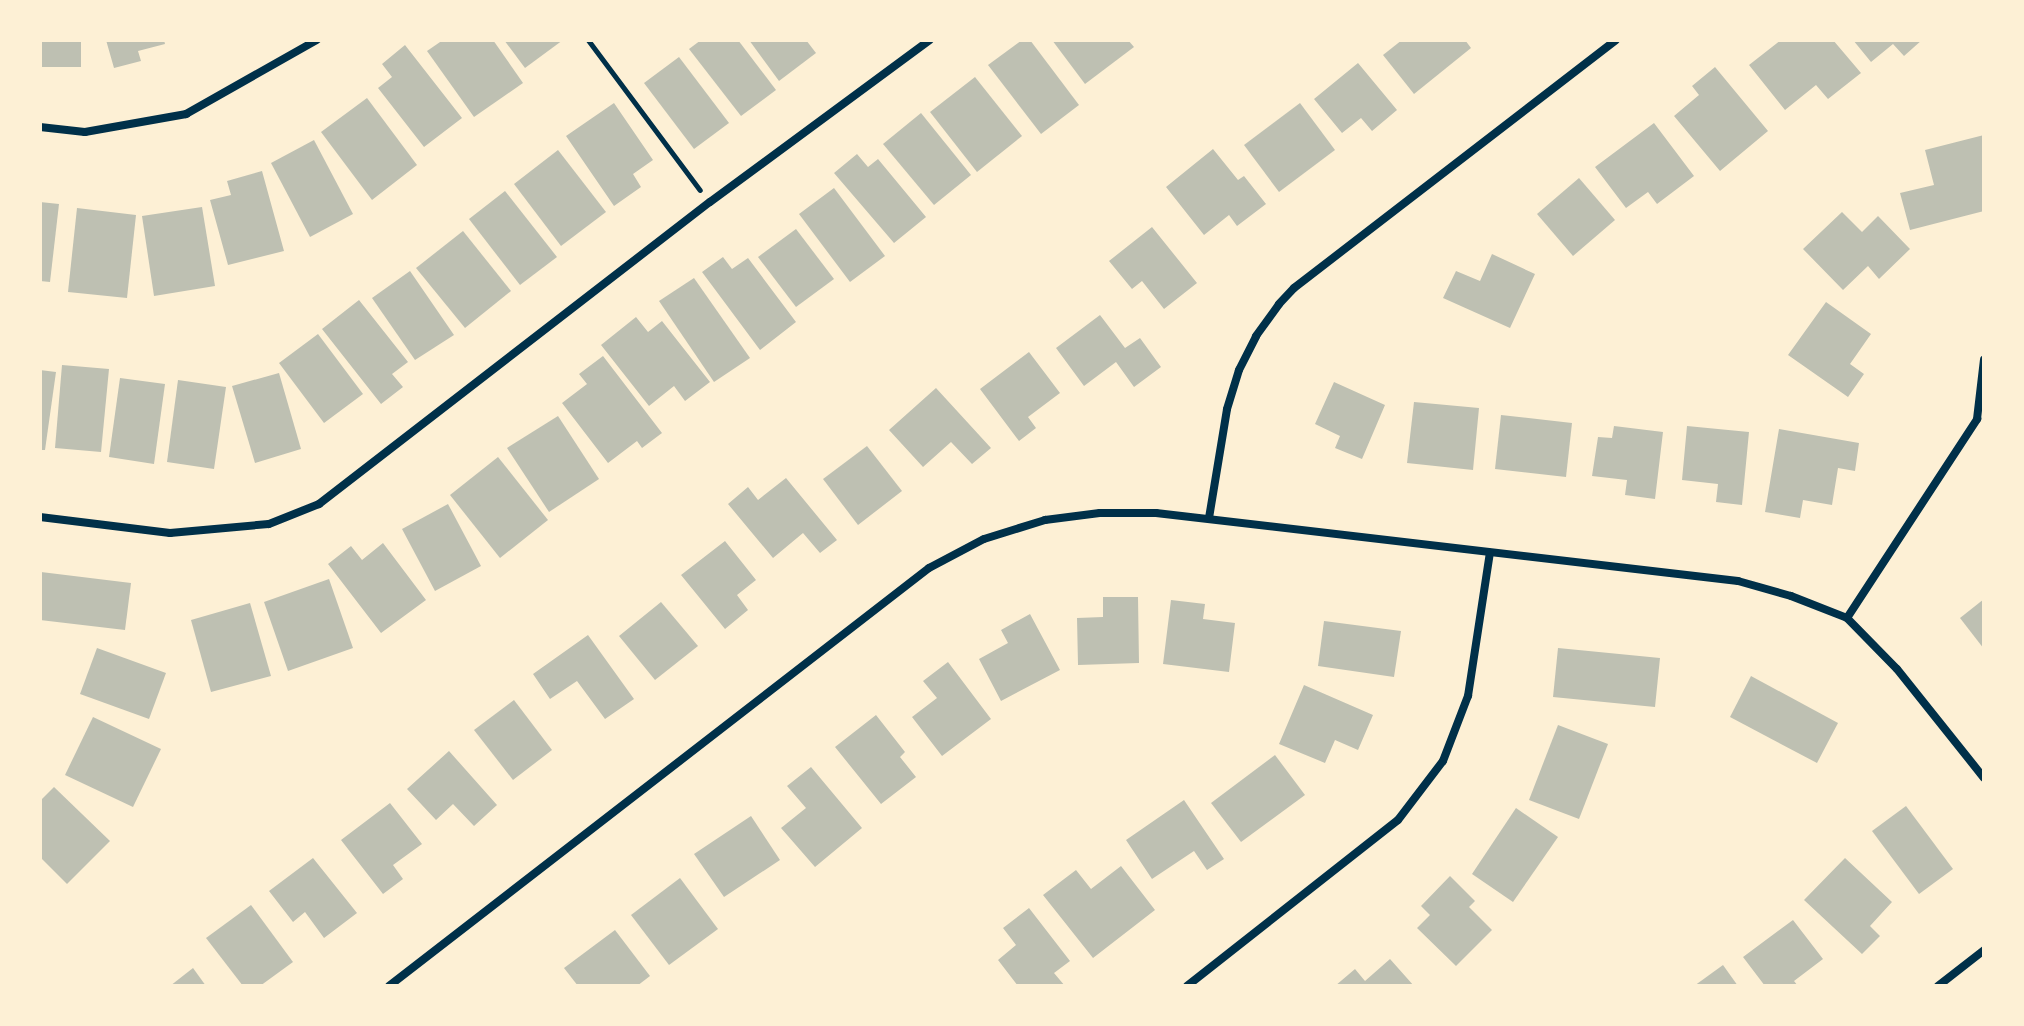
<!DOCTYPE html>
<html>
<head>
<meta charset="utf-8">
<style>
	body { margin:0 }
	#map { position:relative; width:2024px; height:1026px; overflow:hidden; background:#fdf0d5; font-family:"Golos Text",sans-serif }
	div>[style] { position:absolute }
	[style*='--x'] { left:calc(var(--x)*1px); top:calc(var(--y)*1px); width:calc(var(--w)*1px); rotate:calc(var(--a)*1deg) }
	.building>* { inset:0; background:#bec0b2 }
	.path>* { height:5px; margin:-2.5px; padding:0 2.5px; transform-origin:2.5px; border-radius:2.5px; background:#003049 }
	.minor>* { height:8px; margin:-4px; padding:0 4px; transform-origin:4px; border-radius:4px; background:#003049 }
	span { translate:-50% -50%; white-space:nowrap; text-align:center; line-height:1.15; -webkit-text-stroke:6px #fdf0d5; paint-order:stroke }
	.frame { position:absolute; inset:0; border:42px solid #fdf0d5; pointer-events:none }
</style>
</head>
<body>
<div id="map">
	<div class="building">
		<i style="clip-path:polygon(40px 40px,81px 40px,81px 67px,40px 67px)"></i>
		<i style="clip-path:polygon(106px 40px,164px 40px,165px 44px,138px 51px,141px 61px,114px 68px)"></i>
		<i style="clip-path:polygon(443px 40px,493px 40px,523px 83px,474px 117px,427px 51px)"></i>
		<i style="clip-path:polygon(504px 40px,563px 40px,525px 68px)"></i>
		<i style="clip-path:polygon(701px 40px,738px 40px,776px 90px,741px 116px,689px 49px)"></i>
		<i style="clip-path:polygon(749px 40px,806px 40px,816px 53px,779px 81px)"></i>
		<i style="clip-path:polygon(1022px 40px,1030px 40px,1079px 105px,1041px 134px,988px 65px)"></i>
		<i style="clip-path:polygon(1052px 40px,1128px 40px,1134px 47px,1085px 84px)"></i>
		<i style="clip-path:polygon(1402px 40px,1465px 40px,1471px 48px,1414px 94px,1383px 55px)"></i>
		<i style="clip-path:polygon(1781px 40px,1833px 40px,1861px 73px,1828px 99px,1816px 85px,1785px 110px,1749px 65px)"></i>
		<i style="clip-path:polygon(1853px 40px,1922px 40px,1904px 56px,1893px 44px,1871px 62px)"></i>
		<i style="clip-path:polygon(405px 45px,462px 118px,424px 147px,378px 88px,392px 77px,382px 64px)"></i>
		<i style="clip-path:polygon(679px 57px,729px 123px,694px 149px,644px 83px)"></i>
		<i style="clip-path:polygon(1358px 63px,1397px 110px,1372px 131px,1361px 118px,1342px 133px,1314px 99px)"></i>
		<i style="clip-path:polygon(1715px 67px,1768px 131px,1720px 171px,1674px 116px,1699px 95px,1692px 86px)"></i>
		<i style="clip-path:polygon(975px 77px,1022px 136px,977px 172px,930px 112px)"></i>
		<i style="clip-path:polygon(367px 98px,417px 165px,372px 200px,321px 132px)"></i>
		<i style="clip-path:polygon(614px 103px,653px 160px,633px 174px,641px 187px,614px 206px,566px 136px)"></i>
		<i style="clip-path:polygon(1300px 103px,1335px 150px,1279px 192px,1244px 145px)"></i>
		<i style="clip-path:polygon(921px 113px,971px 175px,934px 205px,883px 144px)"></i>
		<i style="clip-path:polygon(1654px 123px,1694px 176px,1657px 204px,1648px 192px,1626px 208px,1595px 167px)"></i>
		<i style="clip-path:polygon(1984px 135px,1984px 211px,1910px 230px,1900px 193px,1934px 185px,1925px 150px)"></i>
		<i style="clip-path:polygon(314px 140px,353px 214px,310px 237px,271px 163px)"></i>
		<i style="clip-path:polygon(1213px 149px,1238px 180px,1244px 176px,1266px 204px,1237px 226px,1229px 215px,1204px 235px,1166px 187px)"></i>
		<i style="clip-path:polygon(558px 150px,606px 212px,561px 246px,514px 184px)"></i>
		<i style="clip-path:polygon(857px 154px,868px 167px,878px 159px,926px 217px,894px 243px,834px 173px)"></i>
		<i style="clip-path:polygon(262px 171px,284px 251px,228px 265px,210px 200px,231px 195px,227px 181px)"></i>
		<i style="clip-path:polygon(1579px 178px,1615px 220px,1573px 256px,1537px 214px)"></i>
		<i style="clip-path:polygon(834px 188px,885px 256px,850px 282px,799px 214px)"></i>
		<i style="clip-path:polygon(505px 191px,557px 257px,520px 285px,469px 219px)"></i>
		<i style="clip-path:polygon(40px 202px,59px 204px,50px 282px,40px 281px)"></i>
		<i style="clip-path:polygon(202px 207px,215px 286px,154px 296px,142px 216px)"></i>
		<i style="clip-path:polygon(77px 208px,136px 215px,127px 298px,68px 292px)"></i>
		<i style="clip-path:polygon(1842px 212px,1862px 232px,1878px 216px,1910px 249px,1879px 279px,1868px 266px,1843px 290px,1803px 249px)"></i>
		<i style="clip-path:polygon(1152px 227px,1197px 283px,1164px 309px,1142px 281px,1132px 289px,1109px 261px)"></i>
		<i style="clip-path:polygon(796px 229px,834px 279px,796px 307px,758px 257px)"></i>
		<i style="clip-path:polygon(463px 231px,511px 291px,465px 328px,416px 268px)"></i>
		<i style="clip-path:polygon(1492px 254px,1535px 274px,1510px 328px,1443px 298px,1456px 271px,1480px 281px)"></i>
		<i style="clip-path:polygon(723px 257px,732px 269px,748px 258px,796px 322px,760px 350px,702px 272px)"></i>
		<i style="clip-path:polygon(410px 271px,454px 335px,415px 360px,372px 298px)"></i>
		<i style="clip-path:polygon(694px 278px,750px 358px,714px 382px,659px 301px)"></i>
		<i style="clip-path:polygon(359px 300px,408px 362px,392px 374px,403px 387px,381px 404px,322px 329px)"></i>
		<i style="clip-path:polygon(1826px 302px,1871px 334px,1850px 364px,1864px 374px,1848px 397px,1788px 355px)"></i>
		<i style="clip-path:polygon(1100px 315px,1125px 348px,1140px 338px,1161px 367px,1134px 387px,1116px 362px,1084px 386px,1056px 348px)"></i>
		<i style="clip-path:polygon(636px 317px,648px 332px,662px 321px,710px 382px,685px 401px,674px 386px,649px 406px,601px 345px)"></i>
		<i style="clip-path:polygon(318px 334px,363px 394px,324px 423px,279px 363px)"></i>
		<i style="clip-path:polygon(1029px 352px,1060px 393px,1028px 417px,1036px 428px,1019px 441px,980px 389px)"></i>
		<i style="clip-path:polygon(603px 356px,662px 433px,642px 448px,637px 441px,608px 463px,562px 403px,587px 384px,579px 374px)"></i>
		<i style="clip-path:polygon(62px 365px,109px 369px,101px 452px,55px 448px)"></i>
		<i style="clip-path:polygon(40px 370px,56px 372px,45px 450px,40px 450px)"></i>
		<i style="clip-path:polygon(279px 373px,301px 449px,255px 463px,232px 386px)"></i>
		<i style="clip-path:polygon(120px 378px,165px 384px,154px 464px,109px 457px)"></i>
		<i style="clip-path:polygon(178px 380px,226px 387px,214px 469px,167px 462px)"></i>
		<i style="clip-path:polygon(1334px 382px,1385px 405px,1362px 459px,1335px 448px,1340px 436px,1315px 424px)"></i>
		<i style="clip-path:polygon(936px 388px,991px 448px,972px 464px,951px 442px,923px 467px,889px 430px)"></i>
		<i style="clip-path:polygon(1414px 402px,1479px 408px,1473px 470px,1407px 463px)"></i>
		<i style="clip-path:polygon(1501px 415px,1572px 423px,1566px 477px,1495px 469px)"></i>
		<i style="clip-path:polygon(558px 416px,599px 479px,549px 512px,507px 448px)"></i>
		<i style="clip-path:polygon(1614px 426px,1663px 432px,1655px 499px,1625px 495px,1627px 480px,1592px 476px,1598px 437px,1612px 438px)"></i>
		<i style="clip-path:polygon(1687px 426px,1749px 432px,1742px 505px,1716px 502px,1718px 484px,1682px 480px)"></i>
		<i style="clip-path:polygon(1779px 429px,1859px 443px,1855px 471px,1838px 468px,1832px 505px,1803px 500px,1800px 518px,1765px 512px)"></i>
		<i style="clip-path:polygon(867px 446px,902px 491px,858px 525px,823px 479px)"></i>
		<i style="clip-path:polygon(498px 457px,548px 520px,500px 558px,450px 495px)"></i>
		<i style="clip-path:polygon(786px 478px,837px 540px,820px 553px,803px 533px,773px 558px,728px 504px,748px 487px,758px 500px)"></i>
		<i style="clip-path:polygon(448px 504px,481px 566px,435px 591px,402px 529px)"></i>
		<i style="clip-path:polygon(725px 541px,756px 580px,737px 595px,748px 610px,725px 629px,681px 575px)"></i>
		<i style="clip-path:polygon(383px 543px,426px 600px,381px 633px,328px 564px,351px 546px,362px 560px)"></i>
		<i style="clip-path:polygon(41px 572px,131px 583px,125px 630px,40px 620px)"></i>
		<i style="clip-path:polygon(329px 579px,353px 648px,288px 671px,264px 602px)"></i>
		<i style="clip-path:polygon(1103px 597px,1138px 597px,1139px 663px,1078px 665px,1077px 618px,1103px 617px)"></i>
		<i style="clip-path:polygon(1984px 599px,1984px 649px,1960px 618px)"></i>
		<i style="clip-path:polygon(1171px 600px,1205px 604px,1203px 619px,1235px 623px,1229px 672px,1163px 664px)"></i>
		<i style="clip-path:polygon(661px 602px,698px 646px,655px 680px,619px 636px)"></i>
		<i style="clip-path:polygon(250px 603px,271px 676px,211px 692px,191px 620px)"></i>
		<i style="clip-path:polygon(1030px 614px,1060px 670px,1001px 701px,979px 659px,1008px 643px,1001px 630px)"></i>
		<i style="clip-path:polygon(1324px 621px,1401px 631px,1394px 677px,1318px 666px)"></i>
		<i style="clip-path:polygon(588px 635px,634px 699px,605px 719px,577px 681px,550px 699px,533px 674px)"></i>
		<i style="clip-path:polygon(97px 648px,166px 673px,149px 719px,80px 694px)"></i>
		<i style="clip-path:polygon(1558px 648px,1660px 658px,1655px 707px,1553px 697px)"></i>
		<i style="clip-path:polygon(948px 662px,991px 719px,942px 756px,912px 717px,937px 698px,923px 681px)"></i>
		<i style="clip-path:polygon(1751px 676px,1838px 723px,1817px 763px,1730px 717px)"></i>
		<i style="clip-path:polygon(1304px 685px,1373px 715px,1358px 750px,1335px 740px,1325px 763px,1279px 744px)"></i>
		<i style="clip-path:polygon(514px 700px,552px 750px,513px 780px,474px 730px)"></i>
		<i style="clip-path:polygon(876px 715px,905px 752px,900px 757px,916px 777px,881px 804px,835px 747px)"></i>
		<i style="clip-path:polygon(93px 717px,161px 749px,133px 807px,65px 775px)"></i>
		<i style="clip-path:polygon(1558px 725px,1608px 744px,1579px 819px,1529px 800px)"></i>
		<i style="clip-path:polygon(449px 751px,497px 805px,474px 826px,453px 804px,436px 820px,407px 789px)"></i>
		<i style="clip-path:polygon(1275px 755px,1305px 795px,1241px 842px,1211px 803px)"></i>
		<i style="clip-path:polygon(811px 767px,862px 828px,815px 867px,781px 828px,806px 808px,787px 786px)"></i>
		<i style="clip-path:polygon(54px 787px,110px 841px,67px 884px,40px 857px,40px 801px)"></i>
		<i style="clip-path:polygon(1184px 800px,1224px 859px,1207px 870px,1194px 851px,1152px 879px,1126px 840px)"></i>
		<i style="clip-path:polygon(390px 803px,422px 844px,393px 865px,403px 879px,383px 894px,341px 840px)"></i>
		<i style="clip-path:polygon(1906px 806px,1953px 869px,1919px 894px,1872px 831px)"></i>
		<i style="clip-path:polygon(1516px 808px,1558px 837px,1513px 902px,1472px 874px)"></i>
		<i style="clip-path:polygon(751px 816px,780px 860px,724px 897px,694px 854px)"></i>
		<i style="clip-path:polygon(313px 858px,357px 913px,324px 938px,305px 912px,293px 922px,269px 891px)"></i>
		<i style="clip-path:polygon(1845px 858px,1892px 902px,1870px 926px,1880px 936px,1862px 954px,1804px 900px)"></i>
		<i style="clip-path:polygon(1121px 866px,1155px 910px,1093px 958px,1043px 895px,1076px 870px,1091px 889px)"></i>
		<i style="clip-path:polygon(1450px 876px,1475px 901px,1469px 907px,1492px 930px,1456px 966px,1417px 928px,1430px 915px,1421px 906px)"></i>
		<i style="clip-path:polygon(680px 878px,718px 929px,669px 965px,631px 915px)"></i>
		<i style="clip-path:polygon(251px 905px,293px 962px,260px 986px,243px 986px,206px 938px)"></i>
		<i style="clip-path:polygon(1029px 908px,1070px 961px,1054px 973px,1065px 986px,1018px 986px,998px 960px,1016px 945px,1003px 928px)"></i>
		<i style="clip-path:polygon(1793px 920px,1823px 959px,1794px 981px,1798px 986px,1765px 986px,1743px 957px)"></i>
		<i style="clip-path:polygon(615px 930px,650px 976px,637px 986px,578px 986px,564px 968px)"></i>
		<i style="clip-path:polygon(1390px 959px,1414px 986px,1335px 986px,1355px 969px,1365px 981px)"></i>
		<i style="clip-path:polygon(1723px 965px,1738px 986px,1694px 986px)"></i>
		<i style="clip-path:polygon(193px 968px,206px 986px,170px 986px)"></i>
	</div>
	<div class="path">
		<i style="--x:588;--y:40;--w:187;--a:53.3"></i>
	</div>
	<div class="minor">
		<i style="--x:40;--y:127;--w:45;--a:6.3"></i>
		<i style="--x:85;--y:132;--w:103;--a:-10.1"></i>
		<i style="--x:186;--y:114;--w:150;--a:-29.5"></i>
		<i style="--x:40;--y:517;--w:131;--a:7"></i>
		<i style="--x:170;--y:533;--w:99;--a:-5.2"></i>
		<i style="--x:269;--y:524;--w:54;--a:-21.8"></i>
		<i style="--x:319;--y:504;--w:494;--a:-37.7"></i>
		<i style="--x:710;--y:202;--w:273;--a:-36.4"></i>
		<i style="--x:1209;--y:518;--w:110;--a:-80.6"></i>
		<i style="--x:1227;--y:409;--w:41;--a:-72.9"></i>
		<i style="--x:1239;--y:370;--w:38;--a:-63"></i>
		<i style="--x:1256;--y:336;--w:39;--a:-54"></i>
		<i style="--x:1279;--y:304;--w:22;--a:-47"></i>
		<i style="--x:1294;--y:288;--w:406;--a:-37.6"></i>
		<i style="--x:1847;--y:618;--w:238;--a:-56.8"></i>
		<i style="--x:1977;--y:419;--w:60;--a:-83.3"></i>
		<i style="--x:389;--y:986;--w:683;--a:-37.74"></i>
		<i style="--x:929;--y:568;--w:62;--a:-27.8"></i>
		<i style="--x:984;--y:539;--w:64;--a:-17.3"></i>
		<i style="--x:1045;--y:520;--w:55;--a:-7.3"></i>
		<i style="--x:1100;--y:513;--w:56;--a:0"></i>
		<i style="--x:1156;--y:513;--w:586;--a:6.66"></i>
		<i style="--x:1738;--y:581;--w:55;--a:15.8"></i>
		<i style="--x:1791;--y:596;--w:60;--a:21.4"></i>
		<i style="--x:1847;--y:618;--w:71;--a:45.6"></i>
		<i style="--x:1897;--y:669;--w:139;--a:51.4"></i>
		<i style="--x:1187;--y:986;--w:268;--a:-38.2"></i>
		<i style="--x:1398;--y:820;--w:74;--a:-52.7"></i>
		<i style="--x:1443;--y:761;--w:70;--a:-69"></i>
		<i style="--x:1468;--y:696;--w:145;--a:-81.3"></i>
		<i style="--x:1938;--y:986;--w:58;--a:-38"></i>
	</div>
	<div class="frame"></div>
</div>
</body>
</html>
